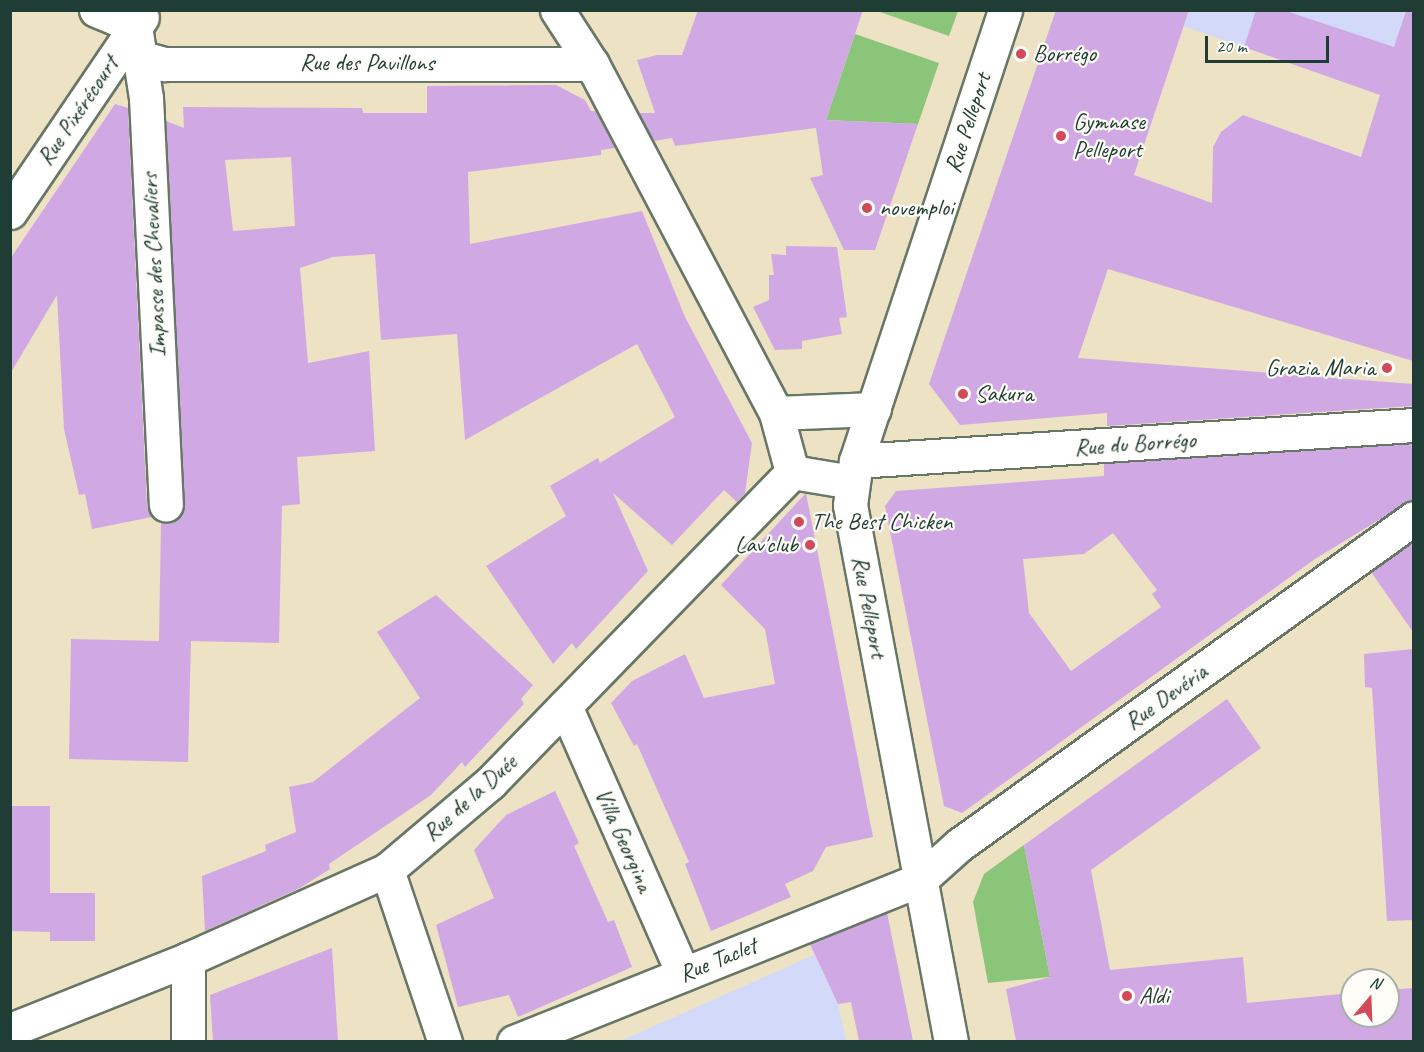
<!DOCTYPE html>
<html>
<head>
<meta charset="utf-8">
<style>
	body { margin:0 }
	#map { position:relative; width:1424px; height:1052px; overflow:hidden; background:#ede2c4; font-family:Caveat,sans-serif }
	div>[style] { position:absolute }
	[style*='--x'] { left:calc(var(--x)*1px); top:calc(var(--y)*1px); width:calc(var(--w)*1px); rotate:calc(var(--a)*1deg) }
	.built>* { inset:0; background:#d2d9f9 }
	.green>* { inset:0; background:#8bc57a }
	.building>* { inset:0; background:#d0a9e4 }
	.roads { filter:drop-shadow(2px 0 #677766) drop-shadow(-2px 0 #677766) drop-shadow(0 2px #677766) drop-shadow(0 -2px #677766) }
	.street>* { height:33px; margin:-16.5px; padding:0 16.5px; transform-origin:16.5px; border-radius:16.5px; background:#fff }
	.dots>* { width:16px; height:16px; translate:-50% -50%; box-sizing:border-box; border:3px solid #fdfcf7; border-radius:50% }
	span { translate:-50% -50%; white-space:nowrap; text-align:center; line-height:1.15; -webkit-text-stroke:4.5px #fdfcf7; paint-order:stroke }
	.poi-label { font-size:24px; color:#1f3d34 }
	.left { translate:0 -50%; text-align:left }
	.right { translate:-100% -50%; text-align:right }
	.street-label { font-size:24px; color:#1f3d34 }
	.frame { position:absolute; inset:0; border:12px solid #1f3d34; pointer-events:none }
	.north { position:absolute; left:1340px; top:968px; width:60px; height:60px; box-sizing:border-box; background:#fdfcf7; border:2px solid #a4b0a9; border-radius:50%; rotate:19deg; font-size:16px; font-weight:700; line-height:24px; text-align:center; color:#1f3d34 }
	.north::after { content:''; display:block; margin:auto; width:21px; height:27px; background:#d1495b; clip-path:polygon(50% 0,100% 100%,50% 72%,0 100%) }
	.scale { position:absolute; left:1205px; top:36px; width:124px; height:27px; box-sizing:border-box; border:3px solid #1f3d34; border-top:0; padding-left:8px; font-size:18px; line-height:21px; white-space:nowrap; color:#1f3d34; -webkit-text-stroke:4px #fdfcf7; paint-order:stroke }
</style>
</head>
<body>
<div id="map">
	<div class="built">
		<i style="clip-path:polygon(1140px 11px,1413px 11px,1413px 104px,1241px 46px)"></i>
		<i style="clip-path:polygon(809px 942px,838px 1004px,846px 1041px,618px 1042px,814px 955px)"></i>
	</div>
	<div class="green">
		<i style="clip-path:polygon(877px 11px,958px 11px,949px 36px)"></i>
		<i style="clip-path:polygon(855px 34px,939px 63px,918px 124px,826px 120px)"></i>
		<i style="clip-path:polygon(1024px 845px,1050px 977px,988px 983px,973px 902px,984px 874px)"></i>
	</div>
	<div class="building">
		<i style="clip-path:polygon(698px 10px,863px 10px,826px 120px,918px 124px,875px 250px,844px 250px,810px 178px,823px 175px,816px 128px,675px 146px,672px 138px,654px 141px,639px 113px,655px 113px,637px 60px,657px 55px,682px 55px)"></i>
		<i style="clip-path:polygon(1056px 10px,1189px 10px,1134px 175px,1212px 203px,1213px 147px,1221px 132px,1243px 115px,1361px 157px,1380px 95px,1244px 47px,1256px 10px,1283px 10px,1394px 47px,1406px 11px,1413px 13px,1413px 361px,1108px 269px,1078px 358px,1413px 384px,1413px 406px,1107px 426px,1107px 413px,960px 425px,929px 384px)"></i>
		<i style="clip-path:polygon(evenodd,556px 85px,585px 100px,591px 111px,596px 111px,615px 148px,601px 150px,601px 155px,468px 172px,470px 244px,642px 211px,685px 317px,752px 443px,745px 493px,737px 502px,724px 490px,672px 545px,613px 493px,648px 571px,576px 649px,572px 643px,553px 664px,486px 566px,566px 516px,550px 486px,598px 458px,600px 463px,675px 417px,637px 344px,465px 440px,457px 334px,381px 340px,375px 254px,333px 257px,300px 268px,308px 363px,369px 351px,375px 451px,297px 457px,300px 504px,282px 506px,279px 643px,191px 641px,188px 762px,69px 759px,71px 639px,159px 641px,161px 522px,177px 520px,185px 505px,166px 121px,184px 128px,183px 107px,362px 108px,363px 113px,427px 113px,427px 86px,556px 85px,291px 157px,295px 226px,233px 231px,225px 160px,291px 157px)"></i>
		<i style="clip-path:polygon(115px 104px,128px 108px,147px 506px,152px 517px,92px 529px,85px 494px,79px 495px,64px 429px,57px 295px,10px 374px,10px 259px)"></i>
		<i style="clip-path:polygon(786px 246px,837px 247px,847px 317px,839px 318px,842px 334px,802px 341px,802px 349px,775px 350px,753px 307px,769px 300px,769px 275px,774px 275px,771px 254px,786px 255px)"></i>
		<i style="clip-path:polygon(evenodd,1413px 444px,1413px 499px,1315px 559px,962px 813px,944px 806px,885px 506px,896px 491px,1104px 476px,1104px 464px,1413px 444px,1113px 533px,1157px 590px,1152px 594px,1161px 607px,1071px 671px,1029px 613px,1023px 559px,1084px 554px,1113px 533px)"></i>
		<i style="clip-path:polygon(806px 493px,873px 837px,826px 847px,813px 871px,785px 884px,791px 897px,711px 931px,685px 864px,689px 862px,659px 794px,637px 744px,634px 746px,611px 703px,632px 681px,685px 654px,704px 698px,775px 684px,765px 629px,721px 585px)"></i>
		<i style="clip-path:polygon(1413px 541px,1413px 632px,1371px 572px)"></i>
		<i style="clip-path:polygon(436px 595px,533px 685px,521px 699px,524px 704px,465px 767px,462px 762px,431px 795px,329px 864px,330px 869px,300px 888px,205px 931px,202px 876px,266px 851px,265px 845px,296px 832px,289px 787px,313px 782px,420px 698px,377px 632px)"></i>
		<i style="clip-path:polygon(1413px 649px,1413px 920px,1387px 921px,1372px 688px,1365px 687px,1364px 654px)"></i>
		<i style="clip-path:polygon(1227px 699px,1261px 748px,1091px 870px,1110px 970px,1243px 957px,1247px 1003px,1352px 993px,1352px 1016px,1388px 1016px,1388px 990px,1413px 988px,1413px 1041px,1016px 1041px,1006px 989px,1050px 977px,1024px 845px)"></i>
		<i style="clip-path:polygon(555px 791px,579px 843px,574px 846px,608px 922px,614px 920px,632px 967px,518px 1017px,509px 995px,458px 1007px,436px 925px,494px 898px,474px 850px,506px 815px)"></i>
		<i style="clip-path:polygon(10px 806px,50px 806px,50px 893px,95px 893px,95px 941px,50px 941px,50px 932px,10px 931px)"></i>
		<i style="clip-path:polygon(887px 913px,913px 1041px,859px 1041px,851px 1002px,838px 1004px,810px 944px)"></i>
		<i style="clip-path:polygon(332px 948px,338px 1041px,213px 1041px,210px 995px)"></i>
	</div>
	<div class="roads">
		<div class="street">
			<i style="--x:96;--y:10;--w:42;--a:22.3"></i>
			<i style="--x:557;--y:10;--w:64;--a:57.1"></i>
			<i style="--x:592;--y:64;--w:395;--a:62.2"></i>
			<i style="--x:776;--y:413;--w:61;--a:74.8"></i>
			<i style="--x:135;--y:26;--w:73;--a:81.3"></i>
			<i style="--x:146;--y:98;--w:407;--a:87.2"></i>
			<i style="--x:142;--y:58;--w:24;--a:15"></i>
			<i style="--x:165;--y:64;--w:427;--a:0"></i>
			<i style="--x:10;--y:212;--w:235;--a:-55.9"></i>
			<i style="--x:776;--y:413;--w:98;--a:-2.3"></i>
			<i style="--x:856;--y:461;--w:559;--a:-3.69"></i>
			<i style="--x:565;--y:706;--w:293;--a:66.2"></i>
			<i style="--x:387;--y:870;--w:182;--a:71.4"></i>
			<i style="--x:188;--y:959;--w:83;--a:90"></i>
			<i style="--x:10;--y:1030;--w:192;--a:-21.7"></i>
			<i style="--x:188;--y:959;--w:218;--a:-24.1"></i>
			<i style="--x:387;--y:870;--w:135;--a:-40.2"></i>
			<i style="--x:490;--y:783;--w:434;--a:-45.8"></i>
			<i style="--x:792;--y:472;--w:61;--a:9.5"></i>
			<i style="--x:514;--y:1042;--w:438;--a:-21.8"></i>
			<i style="--x:921;--y:879;--w:51;--a:-41.8"></i>
			<i style="--x:959;--y:845;--w:560;--a:-35.7"></i>
			<i style="--x:951;--y:1042;--w:546;--a:-100.65"></i>
			<i style="--x:850;--y:505;--w:44;--a:-82.2"></i>
			<i style="--x:856;--y:461;--w:475;--a:-71.7"></i>
		</div>
	</div>
	<div class="dots">
		<i style="left:1021px;top:54px;background:#d1495b"></i>
		<i style="left:1061px;top:136px;background:#d1495b"></i>
		<i style="left:867px;top:208px;background:#d1495b"></i>
		<i style="left:1387px;top:368px;background:#d1495b"></i>
		<i style="left:963px;top:394px;background:#d1495b"></i>
		<i style="left:799px;top:522px;background:#d1495b"></i>
		<i style="left:810px;top:545px;background:#d1495b"></i>
		<i style="left:1127px;top:996px;background:#d1495b"></i>
	</div>
	<div class="poi-label">
		<span class="left" style="left:1033px;top:54px">Borrégo</span>
		<span class="left" style="left:1073px;top:136px">Gymnase<br>Pelleport</span>
		<span class="left" style="left:879px;top:208px">novemploi</span>
		<span class="right" style="left:1375px;top:368px">Grazia Maria</span>
		<span class="left" style="left:975px;top:394px">Sakura</span>
		<span class="left" style="left:811px;top:522px">The Best Chicken</span>
		<span class="right" style="left:798px;top:545px">Lav'club</span>
		<span class="left" style="left:1139px;top:996px">Aldi</span>
	</div>
	<div class="street-label">
		<span style="left:367px;top:63px">Rue des Pavillons</span>
		<span style="left:78px;top:111px;rotate:-56deg">Rue Pixérécourt</span>
		<span style="left:968px;top:123px;rotate:-72deg">Rue Pelleport</span>
		<span style="left:154px;top:265px;rotate:-93deg">Impasse des Chevaliers</span>
		<span style="left:1135px;top:444px;rotate:-4deg">Rue du Borrégo</span>
		<span style="left:869px;top:607px;rotate:79deg">Rue Pelleport</span>
		<span style="left:1166px;top:697px;rotate:-36deg">Rue Devéria</span>
		<span style="left:470px;top:798px;rotate:-42deg">Rue de la Duée</span>
		<span style="left:624px;top:840px;rotate:66deg">Villa Georgina</span>
		<span style="left:718px;top:960px;rotate:-22deg">Rue Taclet</span>
	</div>
	<div class="frame"></div>
	<div class="north">N</div>
	<div class="scale">20 m</div>
</div>
</body>
</html>
